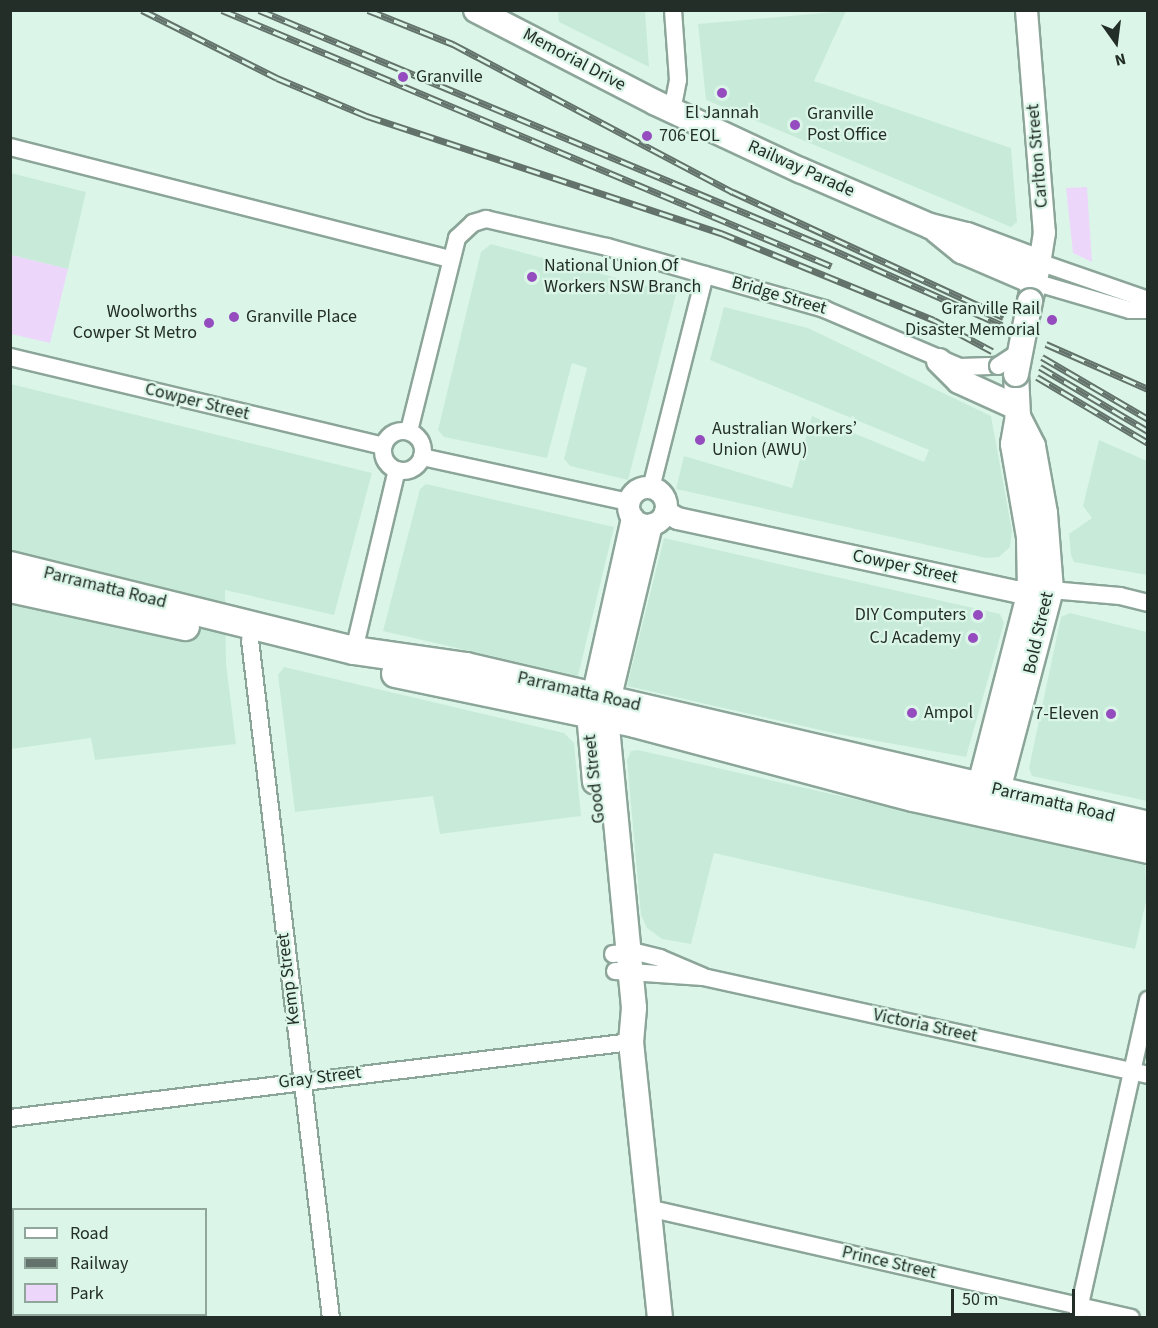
<!DOCTYPE html>
<html>
<head>
<meta charset="utf-8">
<style>
	body { margin:0 }
	#map { position:relative; width:1158px; height:1328px; overflow:hidden; background:#dbf6e8; font-family:"Source Sans 3",sans-serif }
	div>[style] { position:absolute }
	[style*='--x'] { left:calc(var(--x)*1px); top:calc(var(--y)*1px); width:calc(var(--w)*1px); rotate:calc(var(--a)*1deg) }
	.built>* { inset:0; background:#c8ebd9 }
	.green>* { inset:0; background:#ecd7fb }
	.roads { filter:drop-shadow(2px 0 #8ca599) drop-shadow(-2px 0 #8ca599) drop-shadow(0 2px #8ca599) drop-shadow(0 -2px #8ca599) }
	.minor>* { height:16px; margin:-8px; padding:0 8px; transform-origin:8px; border-radius:8px; background:#fff }
	.minor>.ring { margin:-8px; padding:0; box-sizing:content-box; background:none; border:16px solid #fff; border-radius:50% }
	.tertiary>* { height:21px; margin:-10.5px; padding:0 10.5px; transform-origin:10.5px; border-radius:10.5px; background:#fff }
	.tertiary>.ring { margin:-10.5px; padding:0; box-sizing:content-box; background:none; border:21px solid #fff; border-radius:50% }
	.secondary>* { height:24px; margin:-12px; padding:0 12px; transform-origin:12px; border-radius:12px; background:#fff }
	.trunk>* { height:27px; margin:-13.5px; padding:0 13.5px; transform-origin:13.5px; border-radius:13.5px; background:#fff }
	.rail>* { height:7px; margin-top:-3.5px; transform-origin:0; background:repeating-linear-gradient(90deg,#dbf6e8 0 14px,#63736b 0 28px); box-sizing:border-box; border-block:2px solid #63736b }
	.bridges { filter:drop-shadow(2px 0 #8ca599) drop-shadow(-2px 0 #8ca599) drop-shadow(0 2px #8ca599) drop-shadow(0 -2px #8ca599) }
	.minor-bridge>* { height:16px; margin:-8px; padding:0 8px; transform-origin:8px; border-radius:8px; background:#fff }
	.secondary-bridge>* { height:24px; margin:-12px; padding:0 12px; transform-origin:12px; border-radius:12px; background:#fff }
	.dots>* { width:16px; height:16px; translate:-50% -50%; box-sizing:border-box; border:3px solid #dbf6e8; border-radius:50% }
	span { translate:-50% -50%; white-space:nowrap; text-align:center; line-height:1.15; -webkit-text-stroke:4.5px #dbf6e8; paint-order:stroke }
	.street-label { font-size:18px; color:#232e28 }
	.poi-label { font-size:18px; color:#232e28 }
	.left { translate:0 -50%; text-align:left }
	.right { translate:-100% -50%; text-align:right }
	.frame { position:absolute; inset:0; border:12px solid #232e28; pointer-events:none }
	.legend { position:absolute; left:12px; top:1208px; width:195px; height:108px; box-sizing:border-box; background:#dbf6e8; border:2px solid #91a69b; margin:0; padding:8px 10px; list-style:none; font-size:18px; color:#232e28 }
	.legend li { display:flex; align-items:center; gap:12px; height:30px }
	.legend b { width:30px; border:2px solid #91a69b }
	.north { position:absolute; left:1086px; top:12px; width:60px; height:60px; -webkit-text-stroke:4px #dbf6e8; paint-order:stroke; rotate:166deg; font-size:16px; font-weight:700; line-height:24px; text-align:center; color:#232e28 }
	.north::after { content:''; display:block; margin:auto; width:21px; height:27px; background:#232e28; clip-path:polygon(50% 0,100% 100%,50% 72%,0 100%) }
	.scale { position:absolute; left:951px; top:1289px; width:124px; height:27px; box-sizing:border-box; border:3px solid #232e28; border-top:0; padding-left:8px; font-size:18px; line-height:21px; white-space:nowrap; color:#232e28; -webkit-text-stroke:4px #dbf6e8; paint-order:stroke }
</style>
</head>
<body>
<div id="map">
	<div class="built">
		<i style="clip-path:polygon(558px 11px,645px 11px,649px 67px,559px 22px)"></i>
		<i style="clip-path:polygon(846px 11px,814px 81px,1011px 148px,1017px 222px,1011px 227px,706px 100px,698px 24px)"></i>
		<i style="clip-path:polygon(11px 173px,86px 192px,68px 269px,11px 255px)"></i>
		<i style="clip-path:polygon(491px 244px,676px 294px,628px 480px,570px 466px,564px 459px,587px 368px,572px 363px,547px 458px,444px 437px,438px 430px,481px 252px)"></i>
		<i style="clip-path:polygon(724px 307px,808px 328px,991px 416px,1012px 531px,1010px 547px,999px 557px,986px 558px,676px 489px,684px 456px,792px 488px,812px 416px,924px 462px,929px 450px,710px 360px)"></i>
		<i style="clip-path:polygon(11px 384px,372px 473px,334px 615px,225px 590px,226px 663px,236px 744px,95px 760px,91px 738px,11px 749px)"></i>
		<i style="clip-path:polygon(1099px 440px,1147px 461px,1147px 575px,1074px 562px,1071px 555px,1069px 534px,1092px 518px,1083px 506px)"></i>
		<i style="clip-path:polygon(426px 484px,614px 527px,578px 676px,383px 631px,420px 489px)"></i>
		<i style="clip-path:polygon(664px 538px,1000px 614px,1004px 623px,966px 757px,838px 734px,627px 686px)"></i>
		<i style="clip-path:polygon(1070px 613px,1147px 632px,1147px 801px,1032px 776px,1029px 768px,1061px 617px)"></i>
		<i style="clip-path:polygon(284px 667px,564px 733px,574px 743px,581px 816px,440px 834px,433px 796px,295px 812px,278px 675px)"></i>
		<i style="clip-path:polygon(638px 750px,1145px 865px,1147px 897px,1135px 949px,714px 853px,691px 944px,662px 939px,647px 928px,641px 915px,627px 760px,631px 751px)"></i>
	</div>
	<div class="green">
		<i style="clip-path:polygon(1087px 187px,1092px 262px,1073px 253px,1066px 188px)"></i>
		<i style="clip-path:polygon(11px 255px,68px 269px,50px 343px,11px 334px)"></i>
	</div>
	<div class="roads">
		<div class="minor">
			<i style="--x:672;--y:111;--w:32;--a:-79"></i>
			<i style="--x:678;--y:80;--w:70;--a:-94.1"></i>
			<i style="--x:10;--y:147;--w:455;--a:14.3"></i>
			<i style="--x:1039;--y:262;--w:115;--a:19.2"></i>
			<i style="--x:1034;--y:282;--w:100;--a:16.3"></i>
			<i style="--x:1130;--y:310;--w:18;--a:0"></i>
			<i style="--x:10;--y:357;--w:383;--a:13.4"></i>
			<i class="ring" style="left:383px;top:431px;width:24px;height:24px"></i>
			<i style="--x:409;--y:431;--w:199;--a:-76"></i>
			<i style="--x:457;--y:238;--w:22;--a:-43"></i>
			<i style="--x:473;--y:223;--w:14;--a:-17"></i>
			<i style="--x:486;--y:219;--w:124;--a:13"></i>
			<i style="--x:607;--y:247;--w:226;--a:15.9"></i>
			<i style="--x:824;--y:309;--w:148;--a:23.1"></i>
			<i style="--x:960;--y:367;--w:38;--a:-2"></i>
			<i style="--x:422;--y:457;--w:212;--a:12.3"></i>
			<i style="--x:651;--y:488;--w:220;--a:-75.8"></i>
			<i style="--x:1051;--y:590;--w:69;--a:5"></i>
			<i style="--x:1120;--y:596;--w:29;--a:14"></i>
			<i style="--x:250;--y:640;--w:683;--a:83.19"></i>
			<i style="--x:354;--y:650;--w:185;--a:-76.6"></i>
			<i style="--x:613;--y:954;--w:23;--a:-5"></i>
			<i style="--x:636;--y:952;--w:25;--a:14"></i>
			<i style="--x:660;--y:958;--w:46;--a:23.2"></i>
			<i style="--x:615;--y:971;--w:88;--a:3.9"></i>
			<i style="--x:703;--y:977;--w:456;--a:12.4"></i>
			<i style="--x:10;--y:1118;--w:626;--a:-6.98"></i>
			<i style="--x:648;--y:1208;--w:495;--a:12.8"></i>
			<i style="--x:1077;--y:1318;--w:326;--a:-77.4"></i>
		</div>
		<div class="tertiary">
			<i style="--x:1026;--y:10;--w:223;--a:85.4"></i>
			<i style="--x:1044;--y:232;--w:30;--a:99"></i>
			<i class="ring" style="left:628px;top:487px;width:17px;height:17px"></i>
			<i style="--x:665;--y:511;--w:14;--a:30"></i>
			<i style="--x:677;--y:518;--w:347;--a:12.2"></i>
			<i style="--x:1016;--y:591;--w:28;--a:-2"></i>
			<i style="--x:589;--y:710;--w:198;--a:-77.4"></i>
			<i style="--x:606;--y:713;--w:194;--a:-76.6"></i>
			<i style="--x:10;--y:1296;--w:22;--a:82"></i>
		</div>
		<div class="secondary">
			<i style="--x:476;--y:10;--w:203;--a:27.3"></i>
			<i style="--x:656;--y:103;--w:159;--a:25"></i>
			<i style="--x:800;--y:170;--w:142;--a:23.3"></i>
			<i style="--x:930;--y:226;--w:38;--a:14"></i>
			<i style="--x:967;--y:235;--w:77;--a:20.6"></i>
			<i style="--x:1039;--y:262;--w:40;--a:103"></i>
			<i style="--x:937;--y:231;--w:32;--a:39"></i>
			<i style="--x:962;--y:251;--w:78;--a:23.3"></i>
			<i style="--x:939;--y:361;--w:28;--a:45"></i>
			<i style="--x:959;--y:381;--w:63;--a:24.5"></i>
			<i style="--x:589;--y:713;--w:69;--a:85"></i>
			<i style="--x:606;--y:717;--w:292;--a:84.5"></i>
			<i style="--x:634;--y:1008;--w:34;--a:95"></i>
			<i style="--x:631;--y:1042;--w:278;--a:84"></i>
			<i style="--x:975;--y:804;--w:220;--a:-75.5"></i>
			<i style="--x:1030;--y:591;--w:54;--a:-91.1"></i>
			<i style="--x:1029;--y:537;--w:94;--a:-99.8"></i>
			<i style="--x:1013;--y:444;--w:28;--a:-80"></i>
			<i style="--x:993;--y:809;--w:227;--a:-75.2"></i>
			<i style="--x:1051;--y:590;--w:77;--a:-94.5"></i>
			<i style="--x:1045;--y:513;--w:68;--a:-100.2"></i>
			<i style="--x:1033;--y:446;--w:34;--a:-117"></i>
			<i style="--x:1018;--y:416;--w:42;--a:-92.7"></i>
		</div>
		<div class="trunk">
			<i style="--x:10;--y:565;--w:354;--a:13.9"></i>
			<i style="--x:354;--y:650;--w:112;--a:8.2"></i>
			<i style="--x:465;--y:666;--w:701;--a:13.1"></i>
			<i style="--x:10;--y:588;--w:179;--a:12.3"></i>
			<i style="--x:395;--y:673;--w:244;--a:11.8"></i>
			<i style="--x:634;--y:723;--w:289;--a:14.9"></i>
			<i style="--x:913;--y:797;--w:241;--a:12.5"></i>
		</div>
	</div>
	<div class="rail">
		<i style="--x:142;--y:10;--w:151;--a:26.7"></i>
		<i style="--x:277;--y:78;--w:98;--a:22.9"></i>
		<i style="--x:367;--y:116;--w:373;--a:18.3"></i>
		<i style="--x:721;--y:233;--w:230;--a:22.2"></i>
		<i style="--x:934;--y:320;--w:66;--a:28.1"></i>
		<i style="--x:222;--y:10;--w:661;--a:22.8"></i>
		<i style="--x:259;--y:10;--w:610;--a:22.66"></i>
		<i style="--x:822;--y:245;--w:197;--a:24"></i>
		<i style="--x:368;--y:10;--w:92;--a:21.8"></i>
		<i style="--x:453;--y:44;--w:317;--a:27.9"></i>
		<i style="--x:733;--y:192;--w:298;--a:24.8"></i>
		<i style="--x:1046;--y:344;--w:111;--a:23.8"></i>
		<i style="--x:1042;--y:357;--w:123;--a:30.3"></i>
		<i style="--x:1040;--y:367;--w:126;--a:30.7"></i>
		<i style="--x:1037;--y:377;--w:129;--a:30.7"></i>
	</div>
	<div class="bridges">
		<div class="minor-bridge">
			<i style="--x:998;--y:366;--w:27;--a:-33"></i>
		</div>
		<div class="secondary-bridge">
			<i style="--x:1016;--y:374;--w:74;--a:-79.1"></i>
		</div>
	</div>
	<div class="dots">
		<i style="left:403px;top:77px;background:#954cbf"></i>
		<i style="left:722px;top:93px;background:#954cbf"></i>
		<i style="left:795px;top:125px;background:#954cbf"></i>
		<i style="left:647px;top:136px;background:#954cbf"></i>
		<i style="left:532px;top:277px;background:#954cbf"></i>
		<i style="left:234px;top:317px;background:#954cbf"></i>
		<i style="left:1052px;top:320px;background:#954cbf"></i>
		<i style="left:209px;top:323px;background:#954cbf"></i>
		<i style="left:700px;top:440px;background:#954cbf"></i>
		<i style="left:978px;top:615px;background:#954cbf"></i>
		<i style="left:973px;top:638px;background:#954cbf"></i>
		<i style="left:912px;top:713px;background:#954cbf"></i>
		<i style="left:1111px;top:714px;background:#954cbf"></i>
	</div>
	<div class="street-label">
		<span style="left:574px;top:60px;rotate:28deg">Memorial Drive</span>
		<span style="left:1038px;top:156px;rotate:-95deg">Carlton Street</span>
		<span style="left:801px;top:169px;rotate:24deg">Railway Parade</span>
		<span style="left:779px;top:296px;rotate:16deg">Bridge Street</span>
		<span style="left:197px;top:402px;rotate:14deg">Cowper Street</span>
		<span style="left:905px;top:567px;rotate:12deg">Cowper Street</span>
		<span style="left:105px;top:588px;rotate:14deg">Parramatta Road</span>
		<span style="left:1039px;top:633px;rotate:-77deg">Bold Street</span>
		<span style="left:579px;top:692px;rotate:13deg">Parramatta Road</span>
		<span style="left:595px;top:779px;rotate:-96deg">Good Street</span>
		<span style="left:1053px;top:803px;rotate:13deg">Parramatta Road</span>
		<span style="left:289px;top:979px;rotate:-97deg">Kemp Street</span>
		<span style="left:925px;top:1026px;rotate:12deg">Victoria Street</span>
		<span style="left:320px;top:1078px;rotate:-7deg">Gray Street</span>
		<span style="left:889px;top:1263px;rotate:13deg">Prince Street</span>
	</div>
	<div class="poi-label">
		<span class="left" style="left:416px;top:77px">Granville</span>
		<span style="left:722px;top:113px">El Jannah</span>
		<span class="left" style="left:807px;top:125px">Granville<br>Post Office</span>
		<span class="left" style="left:659px;top:136px">706 EOL</span>
		<span class="left" style="left:544px;top:277px">National Union Of<br>Workers NSW Branch</span>
		<span class="right" style="left:1040px;top:320px">Granville Rail<br>Disaster Memorial</span>
		<span class="right" style="left:197px;top:323px">Woolworths<br>Cowper St Metro</span>
		<span class="left" style="left:246px;top:317px">Granville Place</span>
		<span class="left" style="left:712px;top:440px">Australian Workers’<br>Union (AWU)</span>
		<span class="right" style="left:966px;top:615px">DIY Computers</span>
		<span class="right" style="left:961px;top:638px">CJ Academy</span>
		<span class="left" style="left:924px;top:713px">Ampol</span>
		<span class="right" style="left:1099px;top:714px">7-Eleven</span>
	</div>
	<div class="frame"></div>
	<ul class="legend">
	<li><b style="height:8px;background:#fff"></b>Road</li>
	<li><b style="height:8px;background:#63736b"></b>Railway</li>
	<li><b style="height:16px;background:#ecd7fb"></b>Park</li>
	</ul>
	<div class="north">N</div>
	<div class="scale">50 m</div>
</div>
</body>
</html>
